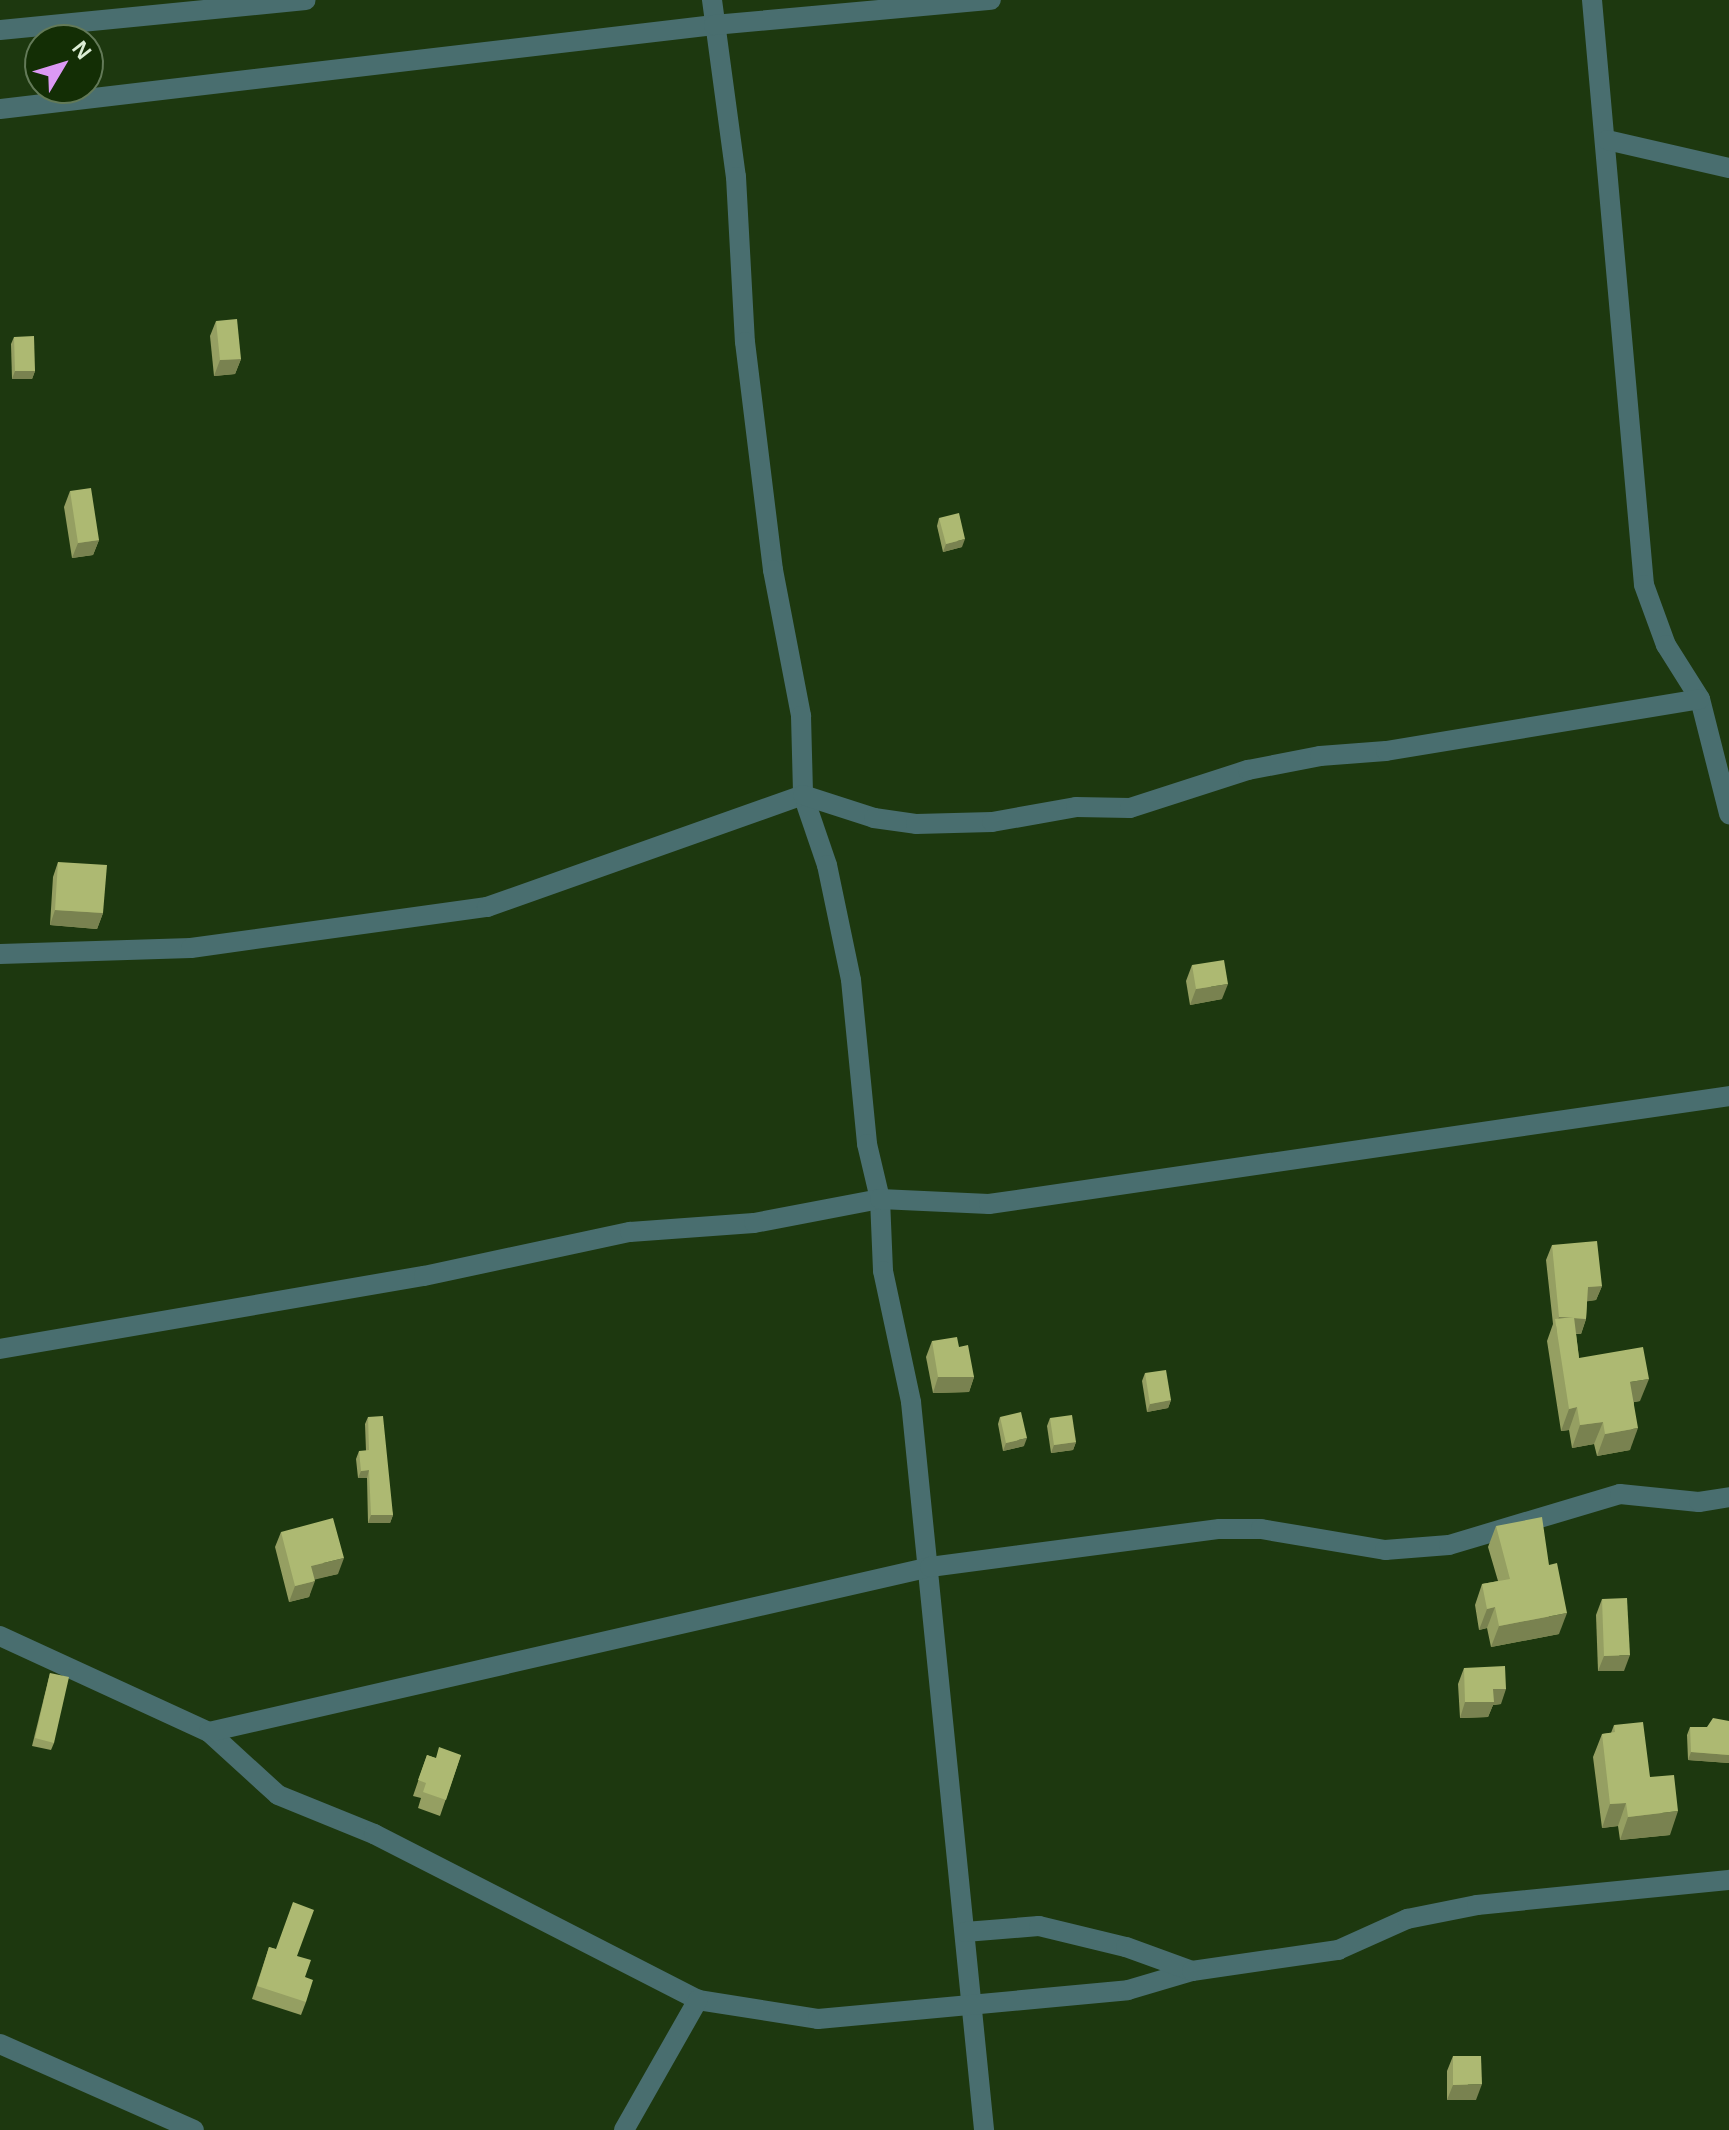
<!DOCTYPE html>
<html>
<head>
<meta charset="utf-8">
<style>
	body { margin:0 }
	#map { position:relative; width:1729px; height:2130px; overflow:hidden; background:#1d380f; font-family:Arial,sans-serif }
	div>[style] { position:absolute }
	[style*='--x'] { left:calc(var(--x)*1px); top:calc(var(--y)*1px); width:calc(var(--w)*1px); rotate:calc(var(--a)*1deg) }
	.minor>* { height:20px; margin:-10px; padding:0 10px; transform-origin:10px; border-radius:10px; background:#496e6f }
	.wall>* { inset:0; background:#959f62 }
	.shaded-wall>* { inset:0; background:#798250 }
	.building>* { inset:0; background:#adb972 }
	span { translate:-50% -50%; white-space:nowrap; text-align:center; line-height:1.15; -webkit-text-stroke:8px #132e05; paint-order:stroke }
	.north { position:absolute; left:24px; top:24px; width:80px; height:80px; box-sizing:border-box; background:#132e05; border:2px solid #637a58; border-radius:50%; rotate:52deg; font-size:22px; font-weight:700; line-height:32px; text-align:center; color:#dcedd5 }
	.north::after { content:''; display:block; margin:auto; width:28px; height:36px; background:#dc99f4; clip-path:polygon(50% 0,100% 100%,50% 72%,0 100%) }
</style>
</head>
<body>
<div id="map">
	<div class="minor">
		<i style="--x:712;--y:0;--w:179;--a:82.3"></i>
		<i style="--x:736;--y:177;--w:165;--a:86.9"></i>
		<i style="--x:745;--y:342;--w:230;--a:83"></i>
		<i style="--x:773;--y:570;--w:149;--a:79.1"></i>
		<i style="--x:801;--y:716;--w:79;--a:88.5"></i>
		<i style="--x:803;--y:795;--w:74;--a:71.1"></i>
		<i style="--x:827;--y:865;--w:117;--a:78.2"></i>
		<i style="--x:851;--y:980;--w:165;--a:84.4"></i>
		<i style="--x:867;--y:1144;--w:57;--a:76.7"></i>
		<i style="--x:880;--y:1199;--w:72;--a:87.6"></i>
		<i style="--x:883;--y:1271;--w:134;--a:77.9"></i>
		<i style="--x:911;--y:1402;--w:732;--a:84.27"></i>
		<i style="--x:1592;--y:0;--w:587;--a:84.92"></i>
		<i style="--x:1644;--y:585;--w:64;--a:69.9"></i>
		<i style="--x:1666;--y:645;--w:64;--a:57.8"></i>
		<i style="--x:1700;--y:699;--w:119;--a:75.8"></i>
		<i style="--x:0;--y:30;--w:307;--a:-5.6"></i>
		<i style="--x:0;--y:109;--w:719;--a:-6.71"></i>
		<i style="--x:714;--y:25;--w:278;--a:-5.2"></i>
		<i style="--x:1607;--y:140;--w:125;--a:12.9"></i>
		<i style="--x:0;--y:954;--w:191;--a:-1.8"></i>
		<i style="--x:191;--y:948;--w:299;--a:-7.9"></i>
		<i style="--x:487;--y:907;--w:335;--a:-19.5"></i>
		<i style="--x:803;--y:795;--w:75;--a:17.9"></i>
		<i style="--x:874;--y:818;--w:42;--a:8.1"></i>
		<i style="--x:916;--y:824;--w:76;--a:-1.5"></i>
		<i style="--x:992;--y:822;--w:85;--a:-10.1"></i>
		<i style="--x:1076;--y:807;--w:54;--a:1.1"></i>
		<i style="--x:1130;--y:808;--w:124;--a:-17.9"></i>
		<i style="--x:1248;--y:770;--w:73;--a:-11"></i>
		<i style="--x:1320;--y:756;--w:66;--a:-4.3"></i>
		<i style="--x:1386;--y:751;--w:318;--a:-9.4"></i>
		<i style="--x:0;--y:1349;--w:430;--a:-9.8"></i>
		<i style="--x:424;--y:1276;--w:211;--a:-12.1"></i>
		<i style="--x:630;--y:1232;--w:124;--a:-4.2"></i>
		<i style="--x:754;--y:1223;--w:128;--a:-10.8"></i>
		<i style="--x:880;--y:1199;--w:109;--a:2.6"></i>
		<i style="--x:989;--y:1204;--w:748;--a:-8.3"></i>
		<i style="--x:0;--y:1636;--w:230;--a:24.7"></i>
		<i style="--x:209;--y:1732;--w:93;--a:42.4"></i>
		<i style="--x:278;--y:1795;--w:104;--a:22.1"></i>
		<i style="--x:374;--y:1834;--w:364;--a:27.1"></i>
		<i style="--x:698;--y:2000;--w:121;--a:9"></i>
		<i style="--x:818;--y:2019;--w:311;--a:-5.3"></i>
		<i style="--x:1128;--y:1990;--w:67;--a:-16.5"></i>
		<i style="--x:209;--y:1732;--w:740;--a:-12.89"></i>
		<i style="--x:930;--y:1567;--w:292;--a:-7.5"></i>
		<i style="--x:1220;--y:1529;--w:41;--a:0"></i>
		<i style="--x:1261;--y:1529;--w:126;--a:9.6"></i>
		<i style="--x:1385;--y:1550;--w:64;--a:-4.5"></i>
		<i style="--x:1449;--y:1545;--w:178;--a:-16.6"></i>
		<i style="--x:1620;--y:1494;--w:79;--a:5.8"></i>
		<i style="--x:1699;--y:1502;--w:30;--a:-9"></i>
		<i style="--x:965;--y:1932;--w:74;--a:-4.6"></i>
		<i style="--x:1039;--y:1926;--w:89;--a:13.6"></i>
		<i style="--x:1126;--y:1947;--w:70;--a:20"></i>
		<i style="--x:1192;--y:1971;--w:148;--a:-8.2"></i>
		<i style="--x:1338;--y:1950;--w:76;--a:-24.2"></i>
		<i style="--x:1407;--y:1919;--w:71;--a:-11.3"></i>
		<i style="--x:1477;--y:1905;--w:253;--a:-5.7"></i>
		<i style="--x:0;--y:2044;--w:212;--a:23.9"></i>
		<i style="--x:624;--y:2130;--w:150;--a:-60.4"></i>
	</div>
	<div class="wall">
		<i style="clip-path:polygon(216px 321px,241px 359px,235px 374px,214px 376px,210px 336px)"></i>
		<i style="clip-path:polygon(14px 337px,35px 371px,32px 379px,12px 379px,11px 344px)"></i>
		<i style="clip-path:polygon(70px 491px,99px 540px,93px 555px,72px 558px,64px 507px)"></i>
		<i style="clip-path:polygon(939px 518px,962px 547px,943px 552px,937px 526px)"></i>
		<i style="clip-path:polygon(58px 862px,103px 913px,97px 929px,50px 925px,53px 877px)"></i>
		<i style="clip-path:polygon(1192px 965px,1222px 999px,1190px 1005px,1186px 981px)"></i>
		<i style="clip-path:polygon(1552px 1245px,1602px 1286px,1596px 1300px,1587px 1301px,1586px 1319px,1581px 1334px,1576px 1334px,1579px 1358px,1640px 1401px,1634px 1402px,1630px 1450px,1597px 1456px,1594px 1444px,1572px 1448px,1569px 1430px,1561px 1431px,1547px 1341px,1553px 1324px,1546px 1260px)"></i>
		<i style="clip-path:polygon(932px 1341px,959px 1347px,974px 1377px,969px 1392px,933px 1393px,926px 1357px)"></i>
		<i style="clip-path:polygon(1145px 1373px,1171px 1400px,1168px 1408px,1147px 1412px,1142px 1381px)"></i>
		<i style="clip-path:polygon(368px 1417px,393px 1515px,390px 1523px,368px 1523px,367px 1478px,358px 1478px,356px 1459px,359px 1451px,366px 1451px,365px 1424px)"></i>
		<i style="clip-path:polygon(1000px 1417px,1024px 1446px,1003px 1451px,998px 1424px)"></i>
		<i style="clip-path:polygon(1050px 1418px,1076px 1442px,1073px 1450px,1051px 1453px,1047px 1426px)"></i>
		<i style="clip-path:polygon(1496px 1526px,1559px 1634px,1491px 1647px,1487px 1628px,1479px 1630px,1475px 1605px,1482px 1584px,1498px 1581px,1488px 1547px)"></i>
		<i style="clip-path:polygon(281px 1532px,338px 1574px,314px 1579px,309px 1597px,289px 1602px,275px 1547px)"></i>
		<i style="clip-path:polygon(1602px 1599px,1624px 1671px,1598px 1671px,1596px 1615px)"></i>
		<i style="clip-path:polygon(1464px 1668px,1501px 1704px,1493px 1705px,1488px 1717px,1460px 1718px,1458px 1684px)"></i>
		<i style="clip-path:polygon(50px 1673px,54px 1743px,51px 1750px,32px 1746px)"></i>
		<i style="clip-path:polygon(1729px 1721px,1729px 1763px,1688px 1760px,1687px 1735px,1690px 1727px,1707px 1727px)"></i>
		<i style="clip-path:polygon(1614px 1725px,1650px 1777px,1670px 1835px,1620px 1840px,1618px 1826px,1602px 1828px,1593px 1757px,1602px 1734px,1611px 1733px)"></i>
		<i style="clip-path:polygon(427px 1755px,435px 1758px,461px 1755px,440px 1816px,418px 1808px,421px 1798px,413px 1796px)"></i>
		<i style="clip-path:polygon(269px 1947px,297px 1956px,305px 1977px,306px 2002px,301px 2015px,252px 1999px)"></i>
		<i style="clip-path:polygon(1453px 2056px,1476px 2100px,1447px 2100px,1447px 2071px)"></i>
	</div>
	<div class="shaded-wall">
		<i style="clip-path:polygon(241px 359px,235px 374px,214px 376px,220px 360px)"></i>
		<i style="clip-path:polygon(15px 371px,35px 371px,32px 379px,12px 379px)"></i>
		<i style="clip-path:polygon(965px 539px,962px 547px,943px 552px,946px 544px)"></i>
		<i style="clip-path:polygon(99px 540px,93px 555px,72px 558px,78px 543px)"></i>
		<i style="clip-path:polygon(55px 910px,103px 913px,97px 929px,50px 925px)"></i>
		<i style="clip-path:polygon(1228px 984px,1222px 999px,1190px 1005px,1196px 989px)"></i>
		<i style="clip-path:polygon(1602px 1286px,1596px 1300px,1583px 1302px,1588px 1287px)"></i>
		<i style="clip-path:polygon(1559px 1317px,1586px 1319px,1581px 1334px,1557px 1332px,1556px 1325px)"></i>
		<i style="clip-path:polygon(938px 1377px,974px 1377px,969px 1392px,933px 1393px)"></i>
		<i style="clip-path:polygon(1649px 1379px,1640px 1401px,1622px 1404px,1630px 1382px)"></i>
		<i style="clip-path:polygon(1171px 1400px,1168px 1408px,1147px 1412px,1150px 1404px)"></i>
		<i style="clip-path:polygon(1577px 1407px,1569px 1430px,1561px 1431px,1569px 1409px)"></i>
		<i style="clip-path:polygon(1603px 1422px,1594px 1444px,1572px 1448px,1580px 1425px)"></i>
		<i style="clip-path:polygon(1638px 1428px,1630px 1450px,1597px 1456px,1605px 1434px)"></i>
		<i style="clip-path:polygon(1027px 1438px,1024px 1446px,1003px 1451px,1006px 1443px)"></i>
		<i style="clip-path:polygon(1076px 1442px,1073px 1450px,1051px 1453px,1054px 1445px)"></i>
		<i style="clip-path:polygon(369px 1470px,367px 1478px,358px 1478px,361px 1471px)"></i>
		<i style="clip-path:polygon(371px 1515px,393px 1515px,390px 1523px,368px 1523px)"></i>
		<i style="clip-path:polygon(344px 1558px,338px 1574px,305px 1582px,311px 1566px)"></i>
		<i style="clip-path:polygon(315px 1581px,309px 1597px,289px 1602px,295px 1586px)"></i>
		<i style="clip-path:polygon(1495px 1607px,1487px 1628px,1479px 1630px,1487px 1609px)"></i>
		<i style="clip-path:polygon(1567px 1613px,1559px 1634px,1491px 1647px,1499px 1626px)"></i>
		<i style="clip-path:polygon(1630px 1655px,1624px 1671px,1598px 1671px,1604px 1656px)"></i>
		<i style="clip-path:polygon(1493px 1689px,1506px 1689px,1501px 1704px,1493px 1705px,1488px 1717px,1460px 1718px,1465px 1702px)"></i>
		<i style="clip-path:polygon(1691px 1752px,1729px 1755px,1729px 1763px,1688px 1760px)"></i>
		<i style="clip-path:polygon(1626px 1803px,1618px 1826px,1602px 1828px,1610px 1804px)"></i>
		<i style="clip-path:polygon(1678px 1811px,1670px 1835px,1620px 1840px,1628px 1817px)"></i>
		<i style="clip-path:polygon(1482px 2084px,1476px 2100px,1447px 2100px,1453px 2085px)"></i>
	</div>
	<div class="building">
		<i style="clip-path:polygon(237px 319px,241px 359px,220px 360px,216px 321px)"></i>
		<i style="clip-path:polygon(34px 336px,35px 371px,15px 371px,14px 337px)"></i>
		<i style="clip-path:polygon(91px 488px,99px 540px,78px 543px,70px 491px)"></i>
		<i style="clip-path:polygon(959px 513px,965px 539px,946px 544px,939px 518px)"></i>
		<i style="clip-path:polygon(58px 862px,107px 865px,103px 913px,55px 910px)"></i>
		<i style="clip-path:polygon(1224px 960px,1228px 984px,1196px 989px,1192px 965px)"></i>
		<i style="clip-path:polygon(1597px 1241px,1602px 1286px,1588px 1287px,1586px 1319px,1574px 1318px,1574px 1317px,1559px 1317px,1552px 1245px)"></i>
		<i style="clip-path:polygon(1574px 1317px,1579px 1358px,1643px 1347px,1649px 1379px,1630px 1382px,1638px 1428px,1605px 1434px,1603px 1422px,1580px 1425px,1577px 1407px,1569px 1409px,1555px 1319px)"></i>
		<i style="clip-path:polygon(957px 1337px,959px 1347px,968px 1345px,974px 1377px,938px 1377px,932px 1341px)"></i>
		<i style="clip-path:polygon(1166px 1370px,1171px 1400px,1150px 1404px,1145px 1373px)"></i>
		<i style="clip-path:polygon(1021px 1412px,1027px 1438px,1006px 1443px,1000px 1417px)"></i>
		<i style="clip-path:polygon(1072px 1415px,1076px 1442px,1054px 1445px,1050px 1418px)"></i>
		<i style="clip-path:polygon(383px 1416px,393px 1515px,371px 1515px,369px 1470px,361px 1471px,359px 1451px,369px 1450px,368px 1417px)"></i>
		<i style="clip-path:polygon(1542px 1517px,1549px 1565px,1557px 1563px,1567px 1613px,1499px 1626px,1495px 1607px,1487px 1609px,1482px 1584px,1510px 1579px,1496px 1526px)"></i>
		<i style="clip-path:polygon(333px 1518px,344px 1558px,311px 1566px,315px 1581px,295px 1586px,281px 1532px)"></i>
		<i style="clip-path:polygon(1627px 1598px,1630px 1655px,1604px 1656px,1602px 1599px)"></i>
		<i style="clip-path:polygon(1505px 1666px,1506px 1689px,1493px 1689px,1494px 1702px,1465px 1702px,1464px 1668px)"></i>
		<i style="clip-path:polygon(50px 1673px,69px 1677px,54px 1743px,35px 1738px)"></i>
		<i style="clip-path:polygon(1713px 1718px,1729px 1721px,1729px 1755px,1691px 1752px,1690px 1727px,1707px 1727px)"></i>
		<i style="clip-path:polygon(1643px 1722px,1650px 1777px,1674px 1775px,1678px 1811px,1628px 1817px,1626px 1803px,1610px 1804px,1602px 1734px,1615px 1732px,1614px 1725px)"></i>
		<i style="clip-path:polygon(439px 1747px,461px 1755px,446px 1800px,423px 1792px,426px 1783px,418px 1780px,427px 1755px,436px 1758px)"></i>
		<i style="clip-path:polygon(293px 1902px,314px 1910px,297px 1956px,311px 1960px,305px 1977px,313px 1980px,306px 2002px,257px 1986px,269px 1947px,276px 1949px)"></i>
		<i style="clip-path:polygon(1453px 2056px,1481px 2056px,1482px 2084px,1453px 2085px)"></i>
	</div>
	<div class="north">N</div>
</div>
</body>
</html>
